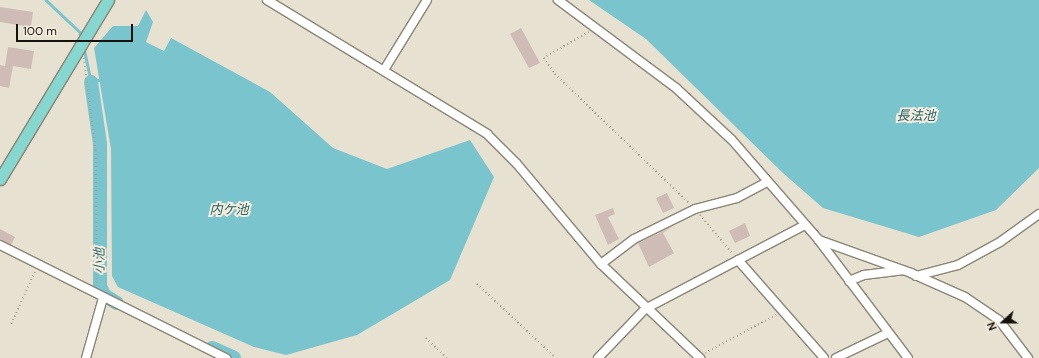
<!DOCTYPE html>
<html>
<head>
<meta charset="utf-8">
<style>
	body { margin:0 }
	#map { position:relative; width:1039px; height:358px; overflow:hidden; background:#e7e1d1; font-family:"DM Sans","Noto Sans JP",sans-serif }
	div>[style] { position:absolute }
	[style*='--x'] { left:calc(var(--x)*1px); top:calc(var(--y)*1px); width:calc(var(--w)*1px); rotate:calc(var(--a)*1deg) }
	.water>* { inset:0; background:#7ac4ce }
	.stream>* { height:2.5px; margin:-1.25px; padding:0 1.25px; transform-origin:1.25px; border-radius:1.25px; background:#7ac4ce }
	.river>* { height:14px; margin:-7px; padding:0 7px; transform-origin:7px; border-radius:7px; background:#7ac4ce }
	.building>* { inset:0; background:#cfbcb7 }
	.path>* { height:1.5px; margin-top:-0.75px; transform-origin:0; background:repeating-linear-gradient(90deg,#a7a295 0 1px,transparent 0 4px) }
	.roads { filter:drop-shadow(1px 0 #8b8576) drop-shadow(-1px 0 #8b8576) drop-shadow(0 1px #8b8576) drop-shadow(0 -1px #8b8576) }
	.minor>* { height:8px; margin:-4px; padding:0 4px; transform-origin:4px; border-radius:4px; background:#fff }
	.major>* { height:11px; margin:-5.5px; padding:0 5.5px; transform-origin:5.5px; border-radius:5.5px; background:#86d7cf }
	span { translate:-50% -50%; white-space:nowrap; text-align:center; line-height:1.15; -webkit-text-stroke:4px #f5eede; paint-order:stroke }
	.water-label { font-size:13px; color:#246168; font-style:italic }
	.north { position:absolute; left:983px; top:302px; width:40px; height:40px; -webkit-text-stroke:3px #f5eede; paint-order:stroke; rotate:249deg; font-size:11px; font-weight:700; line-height:16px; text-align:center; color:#15120d }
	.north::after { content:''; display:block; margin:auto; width:14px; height:18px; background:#15120d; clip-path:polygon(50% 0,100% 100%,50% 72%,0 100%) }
	.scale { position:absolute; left:16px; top:24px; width:117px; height:18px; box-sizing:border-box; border:2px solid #15120d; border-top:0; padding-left:5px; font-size:12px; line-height:14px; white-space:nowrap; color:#15120d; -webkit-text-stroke:3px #f5eede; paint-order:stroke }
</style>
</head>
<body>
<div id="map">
	<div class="water">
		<i style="clip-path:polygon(589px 0,1039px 0,1039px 168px,996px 210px,919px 237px,823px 208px,783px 173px,646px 39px)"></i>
		<i style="clip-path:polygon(146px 10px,153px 22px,146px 42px,164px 51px,171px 38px,270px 92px,333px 148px,387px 169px,470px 140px,494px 177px,450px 280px,357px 335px,286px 355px,254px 347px,118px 287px,112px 276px,111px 149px,94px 48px,113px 26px,138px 26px)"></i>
	</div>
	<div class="stream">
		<i style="--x:46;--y:0;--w:47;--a:43.3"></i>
		<i style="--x:80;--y:32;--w:6;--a:81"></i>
		<i style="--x:84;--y:48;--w:35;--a:78"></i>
		<i style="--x:91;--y:82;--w:11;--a:-15"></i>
	</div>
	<div class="river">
		<i style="--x:91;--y:82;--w:63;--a:81.7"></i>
		<i style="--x:100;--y:144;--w:142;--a:90"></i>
		<i style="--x:100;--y:286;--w:10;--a:66"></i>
		<i style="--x:104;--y:295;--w:15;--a:32"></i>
		<i style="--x:212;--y:348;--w:24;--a:24"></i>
	</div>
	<div class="building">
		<i style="clip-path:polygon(0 7px,33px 12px,31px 27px,0 22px)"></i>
		<i style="clip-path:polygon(521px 28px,540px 63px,529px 68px,510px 34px)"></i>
		<i style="clip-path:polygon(8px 47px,34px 51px,31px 69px,13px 66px,9px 88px,0 86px,0 65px,5px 66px)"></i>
		<i style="clip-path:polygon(667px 193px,674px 208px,663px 213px,656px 198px)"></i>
		<i style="clip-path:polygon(613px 208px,615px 214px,608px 217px,619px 239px,608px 245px,595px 215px)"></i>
		<i style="clip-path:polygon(745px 223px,750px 236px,735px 243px,729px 231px)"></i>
		<i style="clip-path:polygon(674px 226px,663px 233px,674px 253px,649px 267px,638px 243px)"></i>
		<i style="clip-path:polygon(0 229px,15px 237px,11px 245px,0 240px)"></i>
	</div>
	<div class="path">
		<i style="--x:589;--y:32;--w:52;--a:150"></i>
		<i style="--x:544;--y:58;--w:19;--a:55"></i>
		<i style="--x:555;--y:74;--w:187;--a:43.9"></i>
		<i style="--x:84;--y:58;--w:93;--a:82.6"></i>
		<i style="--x:96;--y:150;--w:135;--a:89.6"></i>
		<i style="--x:700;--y:215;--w:51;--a:49.8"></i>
		<i style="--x:477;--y:284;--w:108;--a:43.1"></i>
		<i style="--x:11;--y:324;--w:58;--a:-65.6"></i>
		<i style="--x:426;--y:338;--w:29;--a:44"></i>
		<i style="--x:705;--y:353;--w:81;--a:-28.2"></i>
	</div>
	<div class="roads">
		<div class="minor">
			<i style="--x:267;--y:0;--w:258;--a:31.3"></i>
			<i style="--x:487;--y:134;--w:42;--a:45"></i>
			<i style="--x:517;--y:164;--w:131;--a:50"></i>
			<i style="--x:601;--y:264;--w:137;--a:43.5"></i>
			<i style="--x:558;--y:0;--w:147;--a:36.7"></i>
			<i style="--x:676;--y:88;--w:76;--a:42.9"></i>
			<i style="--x:732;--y:140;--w:131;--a:49"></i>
			<i style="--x:818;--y:239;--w:149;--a:52.9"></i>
			<i style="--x:384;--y:70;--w:82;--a:-58.4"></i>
			<i style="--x:819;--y:240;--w:98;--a:19.7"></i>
			<i style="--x:911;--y:273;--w:59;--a:24"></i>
			<i style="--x:965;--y:297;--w:41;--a:34.1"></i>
			<i style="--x:999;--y:320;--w:48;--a:52.7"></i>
			<i style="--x:0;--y:245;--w:253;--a:26.6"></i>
			<i style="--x:738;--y:260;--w:130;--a:48.7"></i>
			<i style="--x:601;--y:264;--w:41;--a:-37.1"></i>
			<i style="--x:634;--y:239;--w:68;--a:-26.2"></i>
			<i style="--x:695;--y:209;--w:43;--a:-14.7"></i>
			<i style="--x:737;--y:198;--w:34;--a:-28"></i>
			<i style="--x:916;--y:276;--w:43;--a:-14.7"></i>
			<i style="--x:958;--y:265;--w:48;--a:-28.7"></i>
			<i style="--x:1000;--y:242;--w:48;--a:-35.7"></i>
			<i style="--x:849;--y:281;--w:16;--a:-22"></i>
			<i style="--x:864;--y:275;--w:39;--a:-7"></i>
			<i style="--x:86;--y:358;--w:62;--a:-74.2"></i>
			<i style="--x:598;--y:358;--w:68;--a:-46.2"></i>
			<i style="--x:645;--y:309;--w:178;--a:-27.7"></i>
			<i style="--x:836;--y:358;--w:58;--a:-25.7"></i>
		</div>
		<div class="major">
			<i style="--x:0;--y:179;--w:209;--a:-58.9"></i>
		</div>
	</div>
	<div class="water-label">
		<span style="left:916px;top:116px">長法池</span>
		<span style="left:229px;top:210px">内ケ池</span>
		<span style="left:100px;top:261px;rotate:-90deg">小池</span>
	</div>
	<div class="north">N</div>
	<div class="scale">100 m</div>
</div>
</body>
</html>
